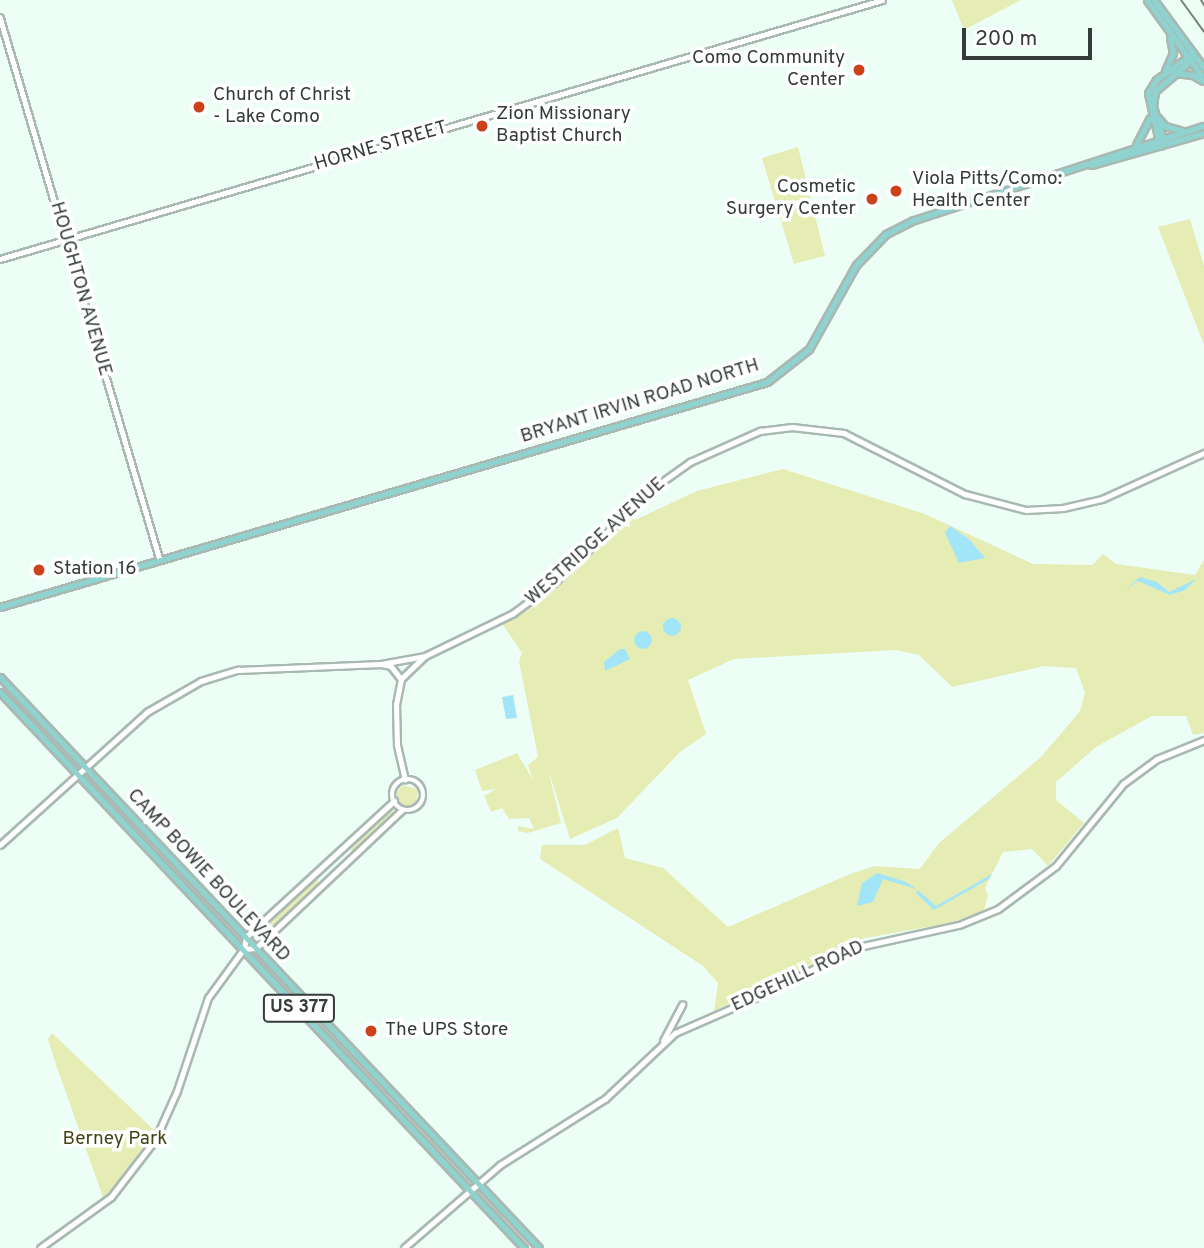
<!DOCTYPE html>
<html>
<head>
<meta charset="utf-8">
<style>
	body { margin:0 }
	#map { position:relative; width:1204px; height:1248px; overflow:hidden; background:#edfef6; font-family:Overpass,sans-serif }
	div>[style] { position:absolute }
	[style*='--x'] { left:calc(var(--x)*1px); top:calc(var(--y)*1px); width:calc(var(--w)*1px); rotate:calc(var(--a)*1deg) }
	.green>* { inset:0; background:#e6edb4 }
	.water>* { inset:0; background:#a3e5f8 }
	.round { border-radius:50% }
	.roads { filter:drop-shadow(2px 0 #a9b9b2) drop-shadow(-2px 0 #a9b9b2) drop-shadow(0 2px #a9b9b2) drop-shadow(0 -2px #a9b9b2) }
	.minor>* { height:4.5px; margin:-2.25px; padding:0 2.25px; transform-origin:2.25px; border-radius:2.25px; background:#fff }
	.minor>.ring { margin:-2.25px; padding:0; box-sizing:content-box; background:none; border:4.5px solid #fff; border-radius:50% }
	.major>* { height:5px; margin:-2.5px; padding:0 2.5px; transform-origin:2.5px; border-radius:2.5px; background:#8fd3d0 }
	.rail>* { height:2px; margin:-1px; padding:0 1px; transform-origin:1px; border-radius:1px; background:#77827d }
	.dots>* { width:19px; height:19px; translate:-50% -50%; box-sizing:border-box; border:4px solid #fff; border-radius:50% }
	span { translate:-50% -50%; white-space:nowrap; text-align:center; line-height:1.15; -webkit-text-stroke:7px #fff; paint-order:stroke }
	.shield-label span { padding:2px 5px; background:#fff; border:2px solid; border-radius:5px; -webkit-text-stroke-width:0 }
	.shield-label { font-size:18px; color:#343b38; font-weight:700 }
	.poi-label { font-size:19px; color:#343b38 }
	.right { translate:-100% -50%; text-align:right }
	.left { translate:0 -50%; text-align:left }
	.street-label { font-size:19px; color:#343b38 }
	.park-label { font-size:19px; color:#404411 }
	.scale { position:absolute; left:962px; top:28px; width:130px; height:32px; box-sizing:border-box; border:4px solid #343b38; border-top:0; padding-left:9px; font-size:21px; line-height:24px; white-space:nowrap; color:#343b38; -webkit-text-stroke:5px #fff; paint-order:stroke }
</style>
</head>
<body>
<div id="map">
	<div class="green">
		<i style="clip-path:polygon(952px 0,1021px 0,964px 30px)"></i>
		<i style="clip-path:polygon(798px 147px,825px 256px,794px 264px,762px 158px)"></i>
		<i style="clip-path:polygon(1190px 219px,1204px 266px,1204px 345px,1158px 227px)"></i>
		<i style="clip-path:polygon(783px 469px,925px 514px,1033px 564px,1092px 565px,1103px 554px,1116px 564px,1195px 575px,1204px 560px,1204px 733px,1193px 735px,1186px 716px,1152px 716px,1096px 747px,1056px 782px,1056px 800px,1084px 823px,1048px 866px,1032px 849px,1003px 852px,985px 888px,988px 895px,984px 911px,950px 923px,865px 938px,714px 1011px,718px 983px,703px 966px,540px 859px,542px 845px,585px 845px,618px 828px,625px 858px,663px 868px,728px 927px,850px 874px,874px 866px,920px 869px,939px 843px,1041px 757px,1080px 711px,1085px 693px,1076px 668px,1044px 666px,952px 687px,919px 655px,896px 650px,734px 659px,688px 680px,706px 734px,680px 752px,617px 818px,570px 839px,548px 769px,561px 823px,528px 833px,518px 831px,518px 826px,534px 829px,529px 818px,509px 819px,502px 808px,491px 812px,484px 796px,496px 789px,482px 791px,475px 770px,517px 753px,533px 780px,528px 765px,538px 757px,519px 661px,522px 653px,503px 625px,538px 604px,629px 513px,635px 520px,697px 491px)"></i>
		<i style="clip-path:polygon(403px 785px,419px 790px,415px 806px,405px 807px,397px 801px,397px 792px)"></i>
		<i style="clip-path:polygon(390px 807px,395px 814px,355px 851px,350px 850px)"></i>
		<i style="clip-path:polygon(313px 880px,318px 880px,318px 885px,261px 939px,256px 937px)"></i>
		<i style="clip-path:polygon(52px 1033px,155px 1131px,104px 1200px,54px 1059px,48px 1039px)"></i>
	</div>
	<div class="water">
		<i style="clip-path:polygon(950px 526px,969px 539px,985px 558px,959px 563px,945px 533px)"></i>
		<i style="clip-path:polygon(1140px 577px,1157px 582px,1169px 592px,1196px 579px,1185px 590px,1170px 595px,1138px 581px,1126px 589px)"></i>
		<i class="round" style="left:663px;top:618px;width:18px;height:18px"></i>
		<i class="round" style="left:634px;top:631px;width:18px;height:18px"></i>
		<i style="clip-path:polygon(620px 649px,625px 649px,630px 659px,605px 671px,604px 662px)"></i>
		<i style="clip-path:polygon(513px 695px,517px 718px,506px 719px,502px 697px)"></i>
		<i style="clip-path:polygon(877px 873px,906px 882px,916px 889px,883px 879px,873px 902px,857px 906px,862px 883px)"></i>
		<i style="clip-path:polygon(992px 874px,989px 879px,934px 910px,916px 893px,918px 890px,936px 906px)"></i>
	</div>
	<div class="roads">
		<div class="minor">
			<i style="--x:0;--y:17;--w:566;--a:73.58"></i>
			<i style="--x:0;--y:259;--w:919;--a:-16.36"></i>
			<i style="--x:381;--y:664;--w:45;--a:-10.3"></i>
			<i style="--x:425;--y:656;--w:97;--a:-25.8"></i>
			<i style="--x:512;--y:614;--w:52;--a:-36.4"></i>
			<i style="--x:554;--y:583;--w:136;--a:-43.8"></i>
			<i style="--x:652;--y:489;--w:47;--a:-35.4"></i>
			<i style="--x:690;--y:462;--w:77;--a:-23.9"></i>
			<i style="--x:760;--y:431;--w:32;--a:-7"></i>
			<i style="--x:792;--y:427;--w:52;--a:6.6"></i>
			<i style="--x:844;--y:433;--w:136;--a:26.8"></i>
			<i style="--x:965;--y:494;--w:63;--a:14.7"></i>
			<i style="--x:1026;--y:510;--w:37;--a:-3"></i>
			<i style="--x:1063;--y:508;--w:40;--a:-13"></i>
			<i style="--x:1102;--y:499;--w:112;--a:-24.3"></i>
			<i class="ring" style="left:392px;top:779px;width:27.5px;height:27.5px"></i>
			<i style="--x:405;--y:780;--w:36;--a:-103"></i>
			<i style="--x:397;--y:745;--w:40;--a:-91.4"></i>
			<i style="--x:396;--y:705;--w:26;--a:-79"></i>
			<i style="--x:401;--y:679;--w:32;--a:-44"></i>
			<i style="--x:0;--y:845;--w:198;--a:-42.1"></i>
			<i style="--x:147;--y:712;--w:62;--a:-29.9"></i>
			<i style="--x:201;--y:681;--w:39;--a:-17"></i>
			<i style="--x:238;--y:670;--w:143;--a:-2.4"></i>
			<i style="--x:381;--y:664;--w:10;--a:11"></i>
			<i style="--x:391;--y:666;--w:16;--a:52"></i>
			<i style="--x:244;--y:949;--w:12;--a:-5"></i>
			<i style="--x:256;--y:948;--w:201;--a:-43.4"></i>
			<i style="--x:244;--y:949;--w:12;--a:-81"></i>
			<i style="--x:246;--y:937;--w:201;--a:-42.6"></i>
			<i style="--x:663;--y:1041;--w:41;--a:-62.2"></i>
			<i style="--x:40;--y:1248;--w:87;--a:-35.7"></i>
			<i style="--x:111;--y:1197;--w:72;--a:-52.3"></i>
			<i style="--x:155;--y:1140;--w:54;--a:-65.8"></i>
			<i style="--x:177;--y:1091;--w:98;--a:-71.6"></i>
			<i style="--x:208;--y:998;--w:59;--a:-53.9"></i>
			<i style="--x:404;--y:1248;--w:127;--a:-40.8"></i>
			<i style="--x:500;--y:1165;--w:124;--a:-32.2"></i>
			<i style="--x:605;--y:1099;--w:96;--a:-43.3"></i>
			<i style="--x:675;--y:1033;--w:103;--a:-23.6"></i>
			<i style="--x:769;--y:992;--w:96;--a:-27.4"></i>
			<i style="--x:854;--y:948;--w:107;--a:-12.4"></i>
			<i style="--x:959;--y:925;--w:42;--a:-22.3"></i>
			<i style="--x:998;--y:909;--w:72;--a:-36.6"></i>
			<i style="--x:1056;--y:866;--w:106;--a:-50.7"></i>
			<i style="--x:1123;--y:784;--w:42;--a:-36.3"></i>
			<i style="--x:1157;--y:759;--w:51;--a:-22"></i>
		</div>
		<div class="major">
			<i style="--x:1147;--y:0;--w:97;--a:54.2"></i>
			<i style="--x:1154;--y:0;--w:84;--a:53.7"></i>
			<i style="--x:1165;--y:71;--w:20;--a:-66"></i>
			<i style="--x:1173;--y:53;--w:15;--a:-101"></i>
			<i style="--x:1173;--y:73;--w:20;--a:6"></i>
			<i style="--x:1193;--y:75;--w:12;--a:31"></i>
			<i style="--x:1158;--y:118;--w:11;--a:49"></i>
			<i style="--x:1165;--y:126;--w:18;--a:16"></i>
			<i style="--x:1163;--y:139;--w:34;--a:-107"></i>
			<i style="--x:1153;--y:106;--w:15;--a:-82"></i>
			<i style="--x:1155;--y:91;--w:52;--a:-40.4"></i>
			<i style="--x:1136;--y:145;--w:30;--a:-63"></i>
			<i style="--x:1160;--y:146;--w:54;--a:-102.8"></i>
			<i style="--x:1148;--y:93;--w:15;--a:-58"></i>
			<i style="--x:1156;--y:80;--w:46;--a:-36.1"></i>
			<i style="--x:1091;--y:165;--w:117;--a:-15.8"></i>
			<i style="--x:0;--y:607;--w:799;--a:-16.35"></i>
			<i style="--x:767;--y:382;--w:53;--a:-38.2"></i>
			<i style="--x:809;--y:349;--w:96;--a:-60.8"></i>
			<i style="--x:856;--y:265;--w:43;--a:-45.9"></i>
			<i style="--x:886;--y:234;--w:31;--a:-27"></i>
			<i style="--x:914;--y:220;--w:305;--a:-18"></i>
			<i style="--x:0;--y:677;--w:785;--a:46.65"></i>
			<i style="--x:0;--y:692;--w:764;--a:46.7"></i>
		</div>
	</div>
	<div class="rail">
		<i style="--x:1181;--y:0;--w:39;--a:54"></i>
		<i style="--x:1201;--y:0;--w:6;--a:59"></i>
	</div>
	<div class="dots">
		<i style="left:859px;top:70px;background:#ca411a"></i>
		<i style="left:199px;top:107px;background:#ca411a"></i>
		<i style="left:482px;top:126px;background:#ca411a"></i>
		<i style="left:896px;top:191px;background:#ca411a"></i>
		<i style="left:872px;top:199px;background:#ca411a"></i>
		<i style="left:39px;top:570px;background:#ca411a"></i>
		<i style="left:371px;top:1031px;background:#ca411a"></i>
	</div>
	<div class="shield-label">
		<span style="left:299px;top:1008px">US 377</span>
	</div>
	<div class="poi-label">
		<span class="right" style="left:845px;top:70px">Como Community<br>Center</span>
		<span class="left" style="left:213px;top:107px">Church of Christ<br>- Lake Como</span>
		<span class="left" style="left:496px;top:126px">Zion Missionary<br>Baptist Church</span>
		<span class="left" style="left:912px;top:191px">Viola Pitts/Como:<br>Health Center</span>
		<span class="right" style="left:856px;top:199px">Cosmetic<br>Surgery Center</span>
		<span class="left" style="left:53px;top:570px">Station 16</span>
		<span class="left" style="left:385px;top:1031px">The UPS Store</span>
	</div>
	<div class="street-label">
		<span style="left:381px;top:147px;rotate:-16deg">HORNE STREET</span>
		<span style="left:80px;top:289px;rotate:74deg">HOUGHTON AVENUE</span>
		<span style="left:640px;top:402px;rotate:-17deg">BRYANT IRVIN ROAD NORTH</span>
		<span style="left:596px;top:542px;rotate:-42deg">WESTRIDGE AVENUE</span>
		<span style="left:208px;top:876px;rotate:47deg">CAMP BOWIE BOULEVARD</span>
		<span style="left:798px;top:977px;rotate:-25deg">EDGEHILL ROAD</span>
	</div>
	<div class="park-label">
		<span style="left:115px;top:1140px">Berney Park</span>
	</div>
	<div class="scale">200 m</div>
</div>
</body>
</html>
